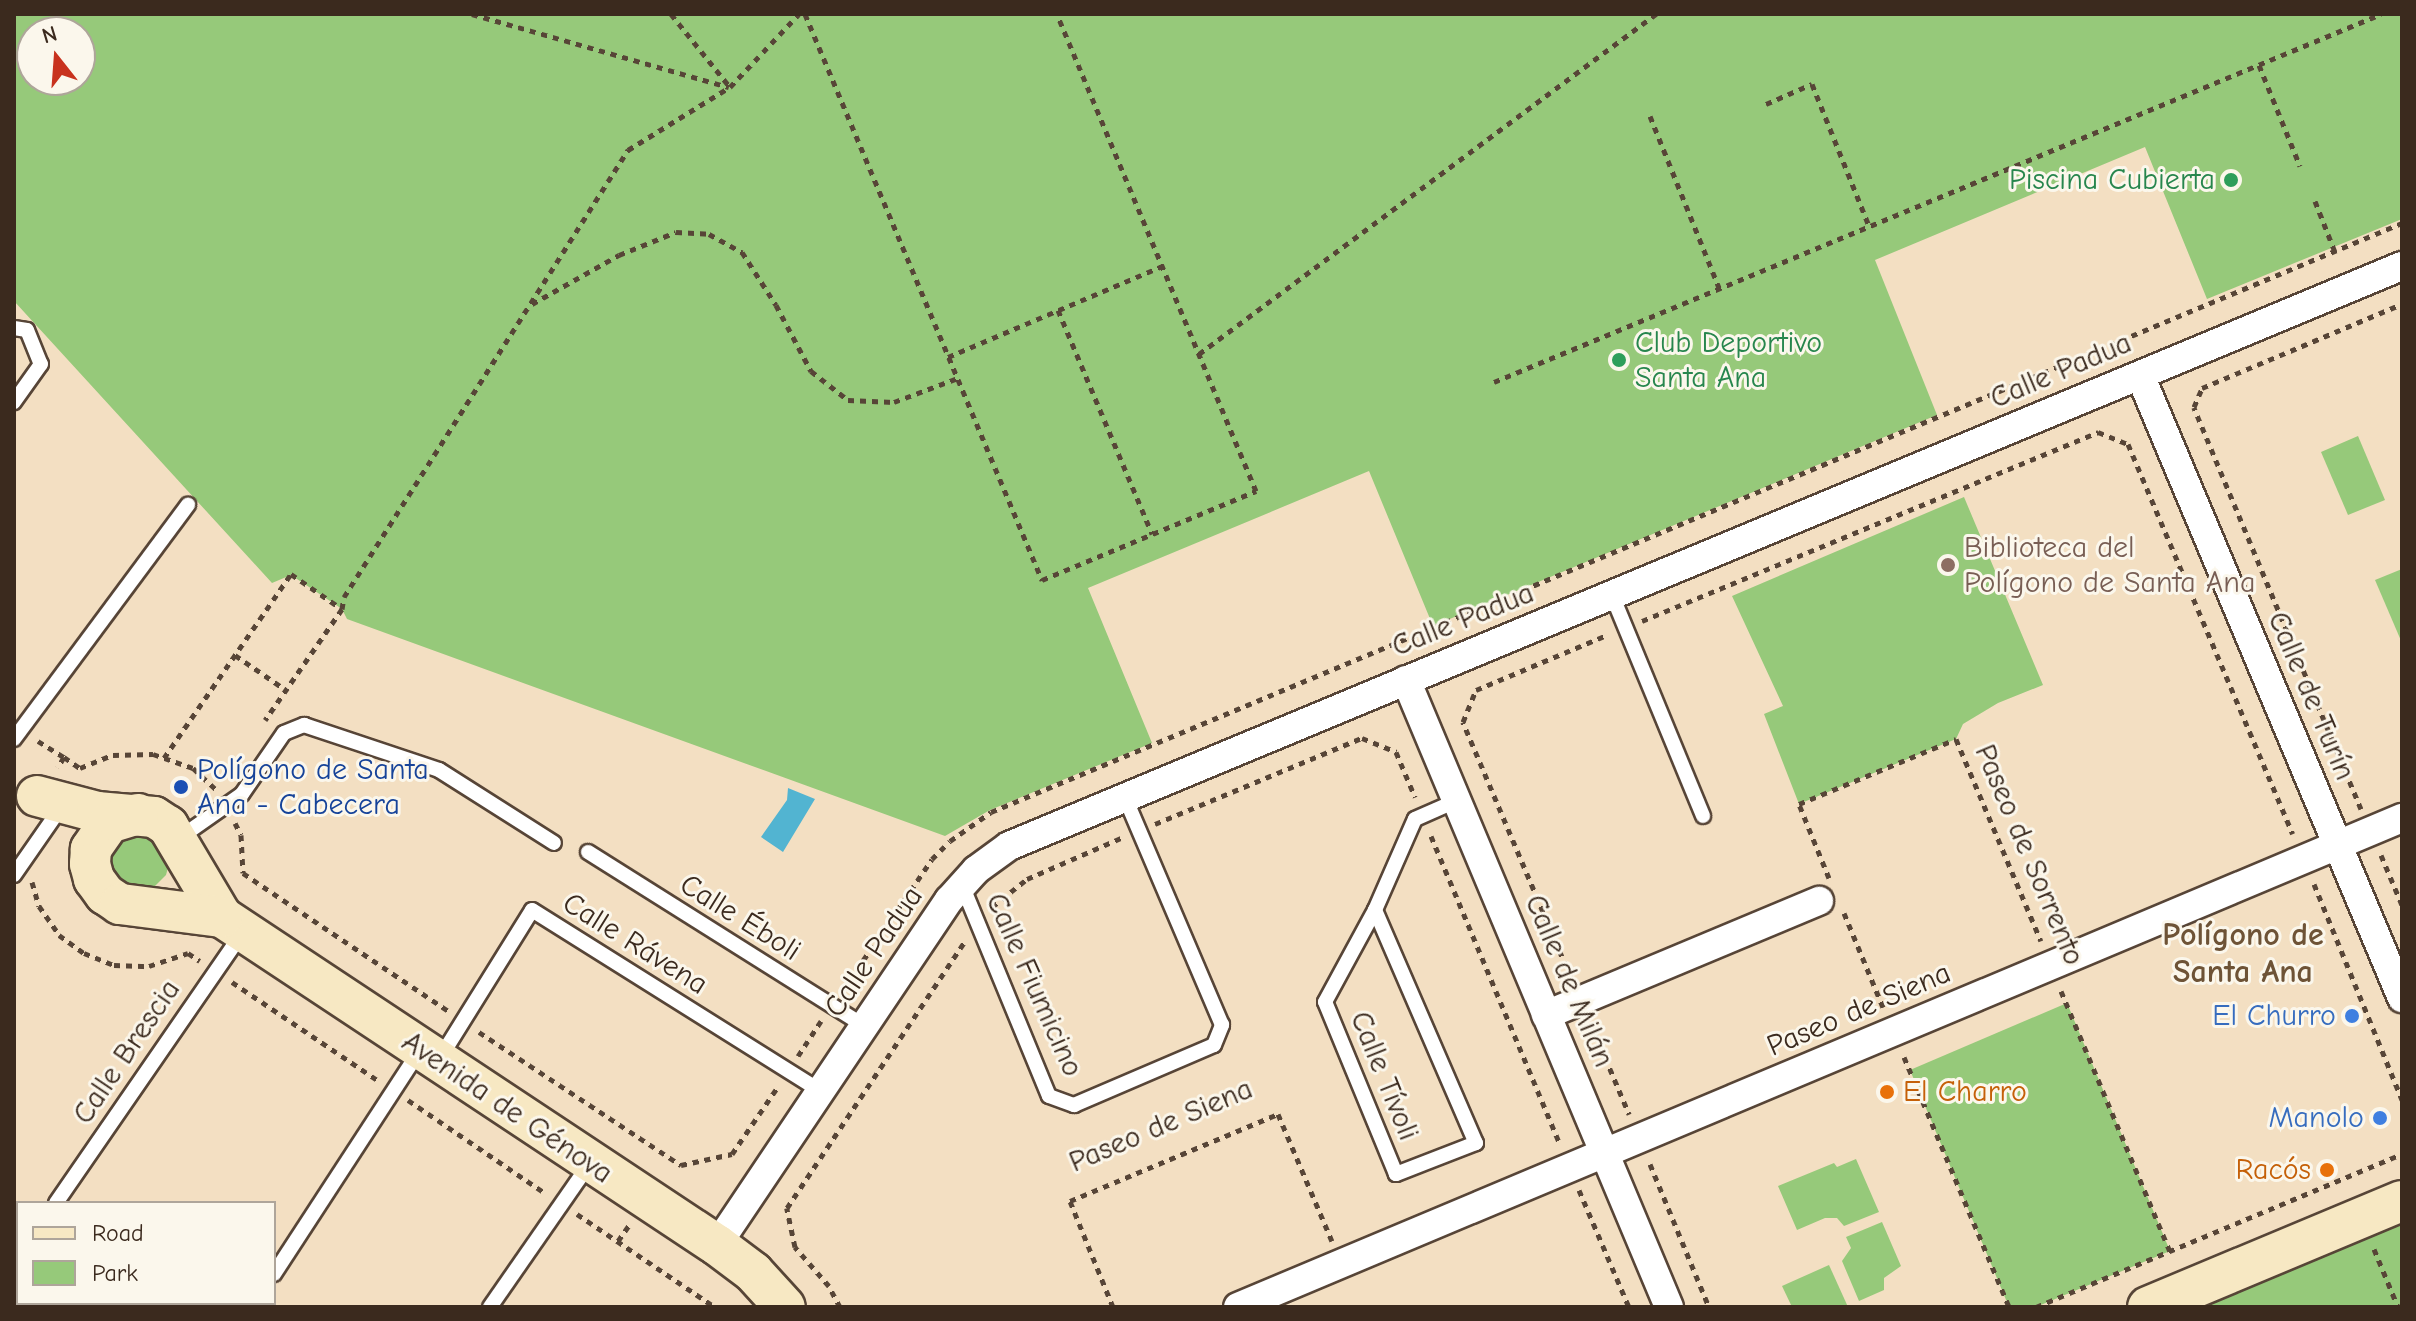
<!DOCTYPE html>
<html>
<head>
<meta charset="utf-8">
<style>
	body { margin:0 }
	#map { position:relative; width:2416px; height:1321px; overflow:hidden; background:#f3dfc2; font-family:"Comic Neue",sans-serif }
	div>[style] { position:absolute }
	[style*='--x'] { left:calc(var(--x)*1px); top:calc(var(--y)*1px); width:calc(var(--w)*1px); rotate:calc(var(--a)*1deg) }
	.green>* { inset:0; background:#96c97a }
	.water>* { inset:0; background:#52b4d1 }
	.path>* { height:5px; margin-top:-2.5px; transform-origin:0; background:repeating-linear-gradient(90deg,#574537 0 6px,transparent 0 12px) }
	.roads { filter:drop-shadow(2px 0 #574537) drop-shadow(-2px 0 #574537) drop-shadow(0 2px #574537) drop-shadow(0 -2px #574537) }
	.lane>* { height:14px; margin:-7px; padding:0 7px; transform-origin:7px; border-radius:7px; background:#fff }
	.street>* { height:28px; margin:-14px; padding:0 14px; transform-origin:14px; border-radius:14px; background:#fff }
	.secondary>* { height:40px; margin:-20px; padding:0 20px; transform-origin:20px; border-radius:20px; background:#f7e8c3 }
	.dots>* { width:22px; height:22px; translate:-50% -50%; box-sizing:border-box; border:4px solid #fbf7ec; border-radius:50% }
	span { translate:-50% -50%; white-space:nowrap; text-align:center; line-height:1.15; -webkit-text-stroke:6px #fbf7ec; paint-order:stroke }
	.leisure-label { font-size:30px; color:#27864d }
	.right { translate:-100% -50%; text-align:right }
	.left { translate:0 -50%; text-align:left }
	.street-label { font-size:30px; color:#3b2a1e }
	.education-label { font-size:30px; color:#785e54 }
	.transit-label { font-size:30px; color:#164399 }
	.shop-label { font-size:30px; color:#366cbe }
	.food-label { font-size:30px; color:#c56008 }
	.neighbourhood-label { font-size:32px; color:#6e5336; font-weight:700 }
	.frame { position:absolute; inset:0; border:16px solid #3b2a1e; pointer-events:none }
	.legend { position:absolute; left:16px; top:1201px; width:260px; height:104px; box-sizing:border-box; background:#fbf7ec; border:2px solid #aea59a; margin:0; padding:10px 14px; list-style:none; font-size:24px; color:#3b2a1e }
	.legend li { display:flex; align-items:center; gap:16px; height:40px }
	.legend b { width:40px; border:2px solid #aea59a }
	.north { position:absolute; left:16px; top:16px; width:80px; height:80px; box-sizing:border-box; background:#fbf7ec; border:2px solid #aea59a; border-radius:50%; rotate:343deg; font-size:22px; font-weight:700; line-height:32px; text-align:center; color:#3b2a1e }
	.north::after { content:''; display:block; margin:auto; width:28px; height:36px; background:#c8321e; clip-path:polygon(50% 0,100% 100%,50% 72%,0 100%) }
</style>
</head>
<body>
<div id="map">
	<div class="green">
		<i style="clip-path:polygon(evenodd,14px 14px,2402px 14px,2402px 219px,2207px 299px,2145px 147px,1875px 260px,1937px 415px,1433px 626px,1369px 471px,1088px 588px,1152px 743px,990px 810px,945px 836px,347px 619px,342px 609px,291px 575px,272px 583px,14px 301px,14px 14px,32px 32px,80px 32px,80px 80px,32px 80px,32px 32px)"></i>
		<i style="clip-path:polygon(2358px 436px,2385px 500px,2348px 515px,2321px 452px)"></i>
		<i style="clip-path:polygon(1964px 497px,2043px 685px,1998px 703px,1963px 724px,1956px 739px,1799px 804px,1764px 714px,1783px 706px,1732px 596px)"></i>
		<i style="clip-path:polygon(2402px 569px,2402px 643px,2375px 580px)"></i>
		<i style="clip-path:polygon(154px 832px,169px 864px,166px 875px,151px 890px,119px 889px,104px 851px,109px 840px)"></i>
		<i style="clip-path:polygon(2067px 1003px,2170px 1251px,2036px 1307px,2009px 1307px,1910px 1070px)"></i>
		<i style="clip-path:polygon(1856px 1159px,1879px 1212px,1844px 1226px,1837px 1218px,1825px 1218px,1797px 1230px,1778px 1186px,1834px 1163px,1837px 1167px)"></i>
		<i style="clip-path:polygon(2402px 1220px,2402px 1307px,2194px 1307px)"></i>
		<i style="clip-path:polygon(1882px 1222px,1901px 1266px,1884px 1278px,1884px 1290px,1859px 1301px,1842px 1261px,1851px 1248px,1846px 1237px)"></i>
		<i style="clip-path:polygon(1829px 1265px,1848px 1307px,1792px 1307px,1782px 1286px)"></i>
	</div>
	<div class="water">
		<i style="clip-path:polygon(788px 788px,815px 799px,783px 852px,761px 837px,787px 800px)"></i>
	</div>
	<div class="path">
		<i style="--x:472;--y:14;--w:267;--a:15.9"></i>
		<i style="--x:671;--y:14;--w:94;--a:51.1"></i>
		<i style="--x:805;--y:14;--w:614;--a:67.28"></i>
		<i style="--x:1042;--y:580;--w:232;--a:-22.6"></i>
		<i style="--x:1256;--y:491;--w:517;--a:-112.65"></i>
		<i style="--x:2259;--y:65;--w:109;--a:67.9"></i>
		<i style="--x:1766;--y:104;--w:50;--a:-23.5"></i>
		<i style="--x:1812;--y:84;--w:153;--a:68.1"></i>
		<i style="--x:1650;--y:116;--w:185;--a:68.1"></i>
		<i style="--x:2315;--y:201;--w:55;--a:68.6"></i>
		<i style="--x:532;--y:304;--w:100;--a:-29.4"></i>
		<i style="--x:619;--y:255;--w:61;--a:-22"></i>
		<i style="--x:676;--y:232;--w:33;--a:3"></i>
		<i style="--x:709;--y:234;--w:38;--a:29"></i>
		<i style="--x:742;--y:252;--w:63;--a:57.3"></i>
		<i style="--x:776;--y:305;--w:75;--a:62.1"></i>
		<i style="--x:811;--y:371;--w:47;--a:38.1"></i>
		<i style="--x:848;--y:400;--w:46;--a:2.5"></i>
		<i style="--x:894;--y:402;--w:68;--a:-20.6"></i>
		<i style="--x:1058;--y:310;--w:243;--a:67.2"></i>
		<i style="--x:1199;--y:354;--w:570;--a:-36.65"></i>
		<i style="--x:948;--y:357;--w:233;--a:-23"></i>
		<i style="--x:1494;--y:382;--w:960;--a:-22.53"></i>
		<i style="--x:342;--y:609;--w:12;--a:-81"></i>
		<i style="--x:344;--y:597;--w:530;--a:-57.57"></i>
		<i style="--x:628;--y:150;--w:120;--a:-31.7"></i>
		<i style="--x:730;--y:87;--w:100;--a:-46.6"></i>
		<i style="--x:1642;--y:621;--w:494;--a:-22.5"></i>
		<i style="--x:2098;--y:432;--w:32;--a:22"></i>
		<i style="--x:2128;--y:444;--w:423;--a:67.1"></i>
		<i style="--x:235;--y:655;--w:62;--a:34.5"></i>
		<i style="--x:38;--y:741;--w:31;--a:32"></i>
		<i style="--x:64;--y:757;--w:12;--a:121"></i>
		<i style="--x:64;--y:757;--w:19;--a:35"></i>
		<i style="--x:80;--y:768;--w:35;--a:-22"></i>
		<i style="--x:113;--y:755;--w:40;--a:-1.4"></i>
		<i style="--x:153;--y:754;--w:42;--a:19.3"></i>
		<i style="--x:193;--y:768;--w:33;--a:43"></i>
		<i style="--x:164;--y:758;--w:224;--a:-55.4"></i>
		<i style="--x:291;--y:574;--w:62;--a:34.5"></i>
		<i style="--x:342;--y:609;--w:135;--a:124.7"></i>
		<i style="--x:2361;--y:809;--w:435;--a:-112.6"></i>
		<i style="--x:2194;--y:407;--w:21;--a:-67"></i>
		<i style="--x:2202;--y:388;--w:217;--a:-22.8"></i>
		<i style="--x:235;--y:823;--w:13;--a:63"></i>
		<i style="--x:241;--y:835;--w:38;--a:87"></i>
		<i style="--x:243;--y:873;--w:247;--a:33.9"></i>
		<i style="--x:1155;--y:824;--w:224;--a:-22.6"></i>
		<i style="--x:1362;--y:738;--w:37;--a:22"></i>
		<i style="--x:1396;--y:752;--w:49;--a:67.1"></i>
		<i style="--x:1431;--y:836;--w:334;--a:67.3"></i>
		<i style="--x:2381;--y:855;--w:54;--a:67.2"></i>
		<i style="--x:1829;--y:878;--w:80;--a:-112.1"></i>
		<i style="--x:1799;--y:804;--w:170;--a:-22.5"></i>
		<i style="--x:1956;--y:739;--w:219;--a:67.2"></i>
		<i style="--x:32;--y:882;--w:25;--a:74"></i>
		<i style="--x:39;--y:906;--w:35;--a:55"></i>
		<i style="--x:59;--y:935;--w:31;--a:36"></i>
		<i style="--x:84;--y:953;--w:32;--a:22"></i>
		<i style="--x:114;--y:965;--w:35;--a:2"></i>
		<i style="--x:149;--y:966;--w:41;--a:-18.4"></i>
		<i style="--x:188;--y:953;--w:14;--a:34"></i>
		<i style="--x:2314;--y:884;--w:233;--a:67.8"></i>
		<i style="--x:992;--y:907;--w:45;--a:-38.7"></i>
		<i style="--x:1027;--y:879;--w:105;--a:-23.6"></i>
		<i style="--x:1844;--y:913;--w:102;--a:67.5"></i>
		<i style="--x:1571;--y:978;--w:278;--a:-112.9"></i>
		<i style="--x:1463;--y:722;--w:35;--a:-68"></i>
		<i style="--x:1476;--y:690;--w:142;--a:-22.8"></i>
		<i style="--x:232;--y:982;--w:177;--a:34"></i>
		<i style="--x:843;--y:990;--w:158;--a:-55.8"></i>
		<i style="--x:932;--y:859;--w:25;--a:-45"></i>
		<i style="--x:950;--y:841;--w:50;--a:-35.3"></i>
		<i style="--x:991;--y:812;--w:1529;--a:-22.66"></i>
		<i style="--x:2061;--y:991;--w:282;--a:67.3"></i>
		<i style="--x:1591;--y:1024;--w:98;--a:67.1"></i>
		<i style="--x:479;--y:1032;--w:242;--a:33.4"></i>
		<i style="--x:681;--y:1165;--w:52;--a:-12.2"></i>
		<i style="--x:732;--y:1154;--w:80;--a:-55.7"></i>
		<i style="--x:798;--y:1056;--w:42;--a:-56.7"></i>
		<i style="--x:1904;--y:1057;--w:271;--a:67.2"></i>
		<i style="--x:408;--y:1100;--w:166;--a:34.2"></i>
		<i style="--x:1650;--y:1164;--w:155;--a:67.6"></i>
		<i style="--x:1579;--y:1190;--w:127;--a:66.9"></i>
		<i style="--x:577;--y:1214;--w:166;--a:34"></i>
		<i style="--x:618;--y:1241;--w:21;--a:-55"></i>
		<i style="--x:2374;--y:1249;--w:63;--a:67.5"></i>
		<i style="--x:840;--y:1307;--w:24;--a:-118"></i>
		<i style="--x:829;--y:1286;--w:52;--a:-131.1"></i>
		<i style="--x:795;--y:1247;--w:40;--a:-102"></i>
		<i style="--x:787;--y:1208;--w:319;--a:-56.3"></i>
		<i style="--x:1113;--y:1307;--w:114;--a:-112.1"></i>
		<i style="--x:1070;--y:1201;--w:225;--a:-22.7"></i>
		<i style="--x:1278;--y:1114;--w:138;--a:67"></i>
		<i style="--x:2036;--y:1307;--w:397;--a:-22.7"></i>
	</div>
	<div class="roads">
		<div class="lane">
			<i style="--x:14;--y:328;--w:13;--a:9"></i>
			<i style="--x:27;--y:330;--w:37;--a:68"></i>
			<i style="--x:41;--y:364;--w:47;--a:125.4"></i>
			<i style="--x:1612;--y:595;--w:239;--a:67.6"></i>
			<i style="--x:14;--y:739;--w:292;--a:-53.4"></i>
			<i style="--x:178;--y:839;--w:78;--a:-35.1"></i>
			<i style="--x:242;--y:794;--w:74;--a:-55.5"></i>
			<i style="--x:284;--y:733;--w:22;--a:-22"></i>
			<i style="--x:304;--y:725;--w:142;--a:18.4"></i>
			<i style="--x:439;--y:770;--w:136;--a:32.4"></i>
			<i style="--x:588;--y:852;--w:326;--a:32.2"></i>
			<i style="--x:14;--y:875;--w:72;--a:-55.2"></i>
			<i style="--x:962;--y:885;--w:228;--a:67.6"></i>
			<i style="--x:1049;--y:1096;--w:27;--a:20"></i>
			<i style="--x:1074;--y:1105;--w:152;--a:-23.2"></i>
			<i style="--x:1214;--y:1045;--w:22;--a:-68"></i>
			<i style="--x:1222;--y:1025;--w:247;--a:-113.1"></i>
			<i style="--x:1375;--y:910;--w:254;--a:66.6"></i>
			<i style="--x:1476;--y:1143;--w:86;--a:158.8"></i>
			<i style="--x:1396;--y:1174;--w:186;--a:-112.4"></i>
			<i style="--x:1325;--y:1002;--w:105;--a:-61.5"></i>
			<i style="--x:1375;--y:910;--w:99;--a:-66.3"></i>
			<i style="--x:1415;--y:819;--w:45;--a:-23.7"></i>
			<i style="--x:440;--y:1058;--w:174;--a:-58.1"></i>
			<i style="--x:532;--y:910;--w:341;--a:32.1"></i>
			<i style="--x:56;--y:1203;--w:328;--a:-55.4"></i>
			<i style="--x:14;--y:1246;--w:5;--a:37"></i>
			<i style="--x:274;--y:1274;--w:267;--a:-56.9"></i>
			<i style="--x:253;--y:1307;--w:4;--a:-63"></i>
			<i style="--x:490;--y:1307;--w:175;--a:-55.2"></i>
		</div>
		<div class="street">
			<i style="--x:2140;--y:375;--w:676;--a:67.19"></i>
			<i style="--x:1406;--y:680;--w:680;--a:67.24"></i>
			<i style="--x:1546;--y:1015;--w:296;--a:-22.7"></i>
			<i style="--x:717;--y:1245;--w:416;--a:-56.1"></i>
			<i style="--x:949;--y:900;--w:40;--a:-48"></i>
			<i style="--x:976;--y:870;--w:41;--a:-36"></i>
			<i style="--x:1009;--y:846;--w:1509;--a:-22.61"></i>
			<i style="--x:1238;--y:1307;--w:1263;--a:-22.79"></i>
		</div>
		<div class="secondary">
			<i style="--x:37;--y:796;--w:62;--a:14.9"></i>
			<i style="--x:97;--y:812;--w:57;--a:5"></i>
			<i style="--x:154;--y:817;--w:17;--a:33"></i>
			<i style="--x:168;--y:826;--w:106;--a:59.3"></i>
			<i style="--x:222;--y:917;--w:594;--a:33.53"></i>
			<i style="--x:717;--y:1245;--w:45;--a:36.9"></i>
			<i style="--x:753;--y:1272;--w:47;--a:47.6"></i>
			<i style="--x:138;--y:814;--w:30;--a:163"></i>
			<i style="--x:109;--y:823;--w:32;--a:125"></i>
			<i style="--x:91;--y:849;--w:15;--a:94"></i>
			<i style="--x:90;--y:864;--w:16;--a:75"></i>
			<i style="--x:94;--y:879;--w:19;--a:54"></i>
			<i style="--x:105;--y:894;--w:18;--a:34"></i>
			<i style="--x:120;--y:904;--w:103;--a:7.3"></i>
			<i style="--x:2148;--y:1307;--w:275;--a:-22.7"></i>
		</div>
	</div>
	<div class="dots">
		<i style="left:2231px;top:180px;background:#2e9e5b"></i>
		<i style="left:1619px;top:360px;background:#2e9e5b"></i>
		<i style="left:1948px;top:565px;background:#8d6e63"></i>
		<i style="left:181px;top:787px;background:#1a4fb4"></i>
		<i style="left:2352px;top:1016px;background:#3f7fe0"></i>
		<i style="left:1887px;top:1092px;background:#e8710a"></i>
		<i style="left:2380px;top:1118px;background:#3f7fe0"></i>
		<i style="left:2327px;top:1170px;background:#e8710a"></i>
	</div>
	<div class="leisure-label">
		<span class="right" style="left:2215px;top:180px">Piscina Cubierta</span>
		<span class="left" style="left:1635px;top:360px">Club Deportivo<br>Santa Ana</span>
	</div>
	<div class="street-label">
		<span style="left:2061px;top:371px;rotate:-23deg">Calle Padua</span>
		<span style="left:1463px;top:620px;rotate:-22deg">Calle Padua</span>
		<span style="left:2311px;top:696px;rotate:67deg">Calle de Turín</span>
		<span style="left:2029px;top:855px;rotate:67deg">Paseo de Sorrento</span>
		<span style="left:740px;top:918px;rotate:32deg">Calle Éboli</span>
		<span style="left:635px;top:944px;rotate:32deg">Calle Rávena</span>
		<span style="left:874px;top:952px;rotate:-56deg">Calle Padua</span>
		<span style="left:1569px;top:981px;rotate:67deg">Calle de Milán</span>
		<span style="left:1034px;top:985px;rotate:66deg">Calle Fiumicino</span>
		<span style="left:1859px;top:1010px;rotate:-23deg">Paseo de Siena</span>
		<span style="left:127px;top:1052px;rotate:-56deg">Calle Brescia</span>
		<span style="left:1384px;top:1076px;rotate:68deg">Calle Tívoli</span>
		<span style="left:507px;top:1108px;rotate:34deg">Avenida de Génova</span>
		<span style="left:1161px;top:1126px;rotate:-23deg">Paseo de Siena</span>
	</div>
	<div class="education-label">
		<span class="left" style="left:1964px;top:565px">Biblioteca del<br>Polígono de Santa Ana</span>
	</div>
	<div class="transit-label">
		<span class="left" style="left:197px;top:787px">Polígono de Santa<br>Ana - Cabecera</span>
	</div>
	<div class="shop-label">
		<span class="right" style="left:2336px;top:1016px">El Churro</span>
		<span class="right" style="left:2364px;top:1118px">Manolo</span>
	</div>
	<div class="food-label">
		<span class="left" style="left:1903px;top:1092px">El Charro</span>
		<span class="right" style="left:2311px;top:1170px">Racós</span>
	</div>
	<div class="neighbourhood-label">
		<span style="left:2243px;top:954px">Polígono de<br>Santa Ana</span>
	</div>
	<div class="frame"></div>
	<ul class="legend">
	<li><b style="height:10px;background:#f7e8c3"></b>Road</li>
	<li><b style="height:22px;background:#96c97a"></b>Park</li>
	</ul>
	<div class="north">N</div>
</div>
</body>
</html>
